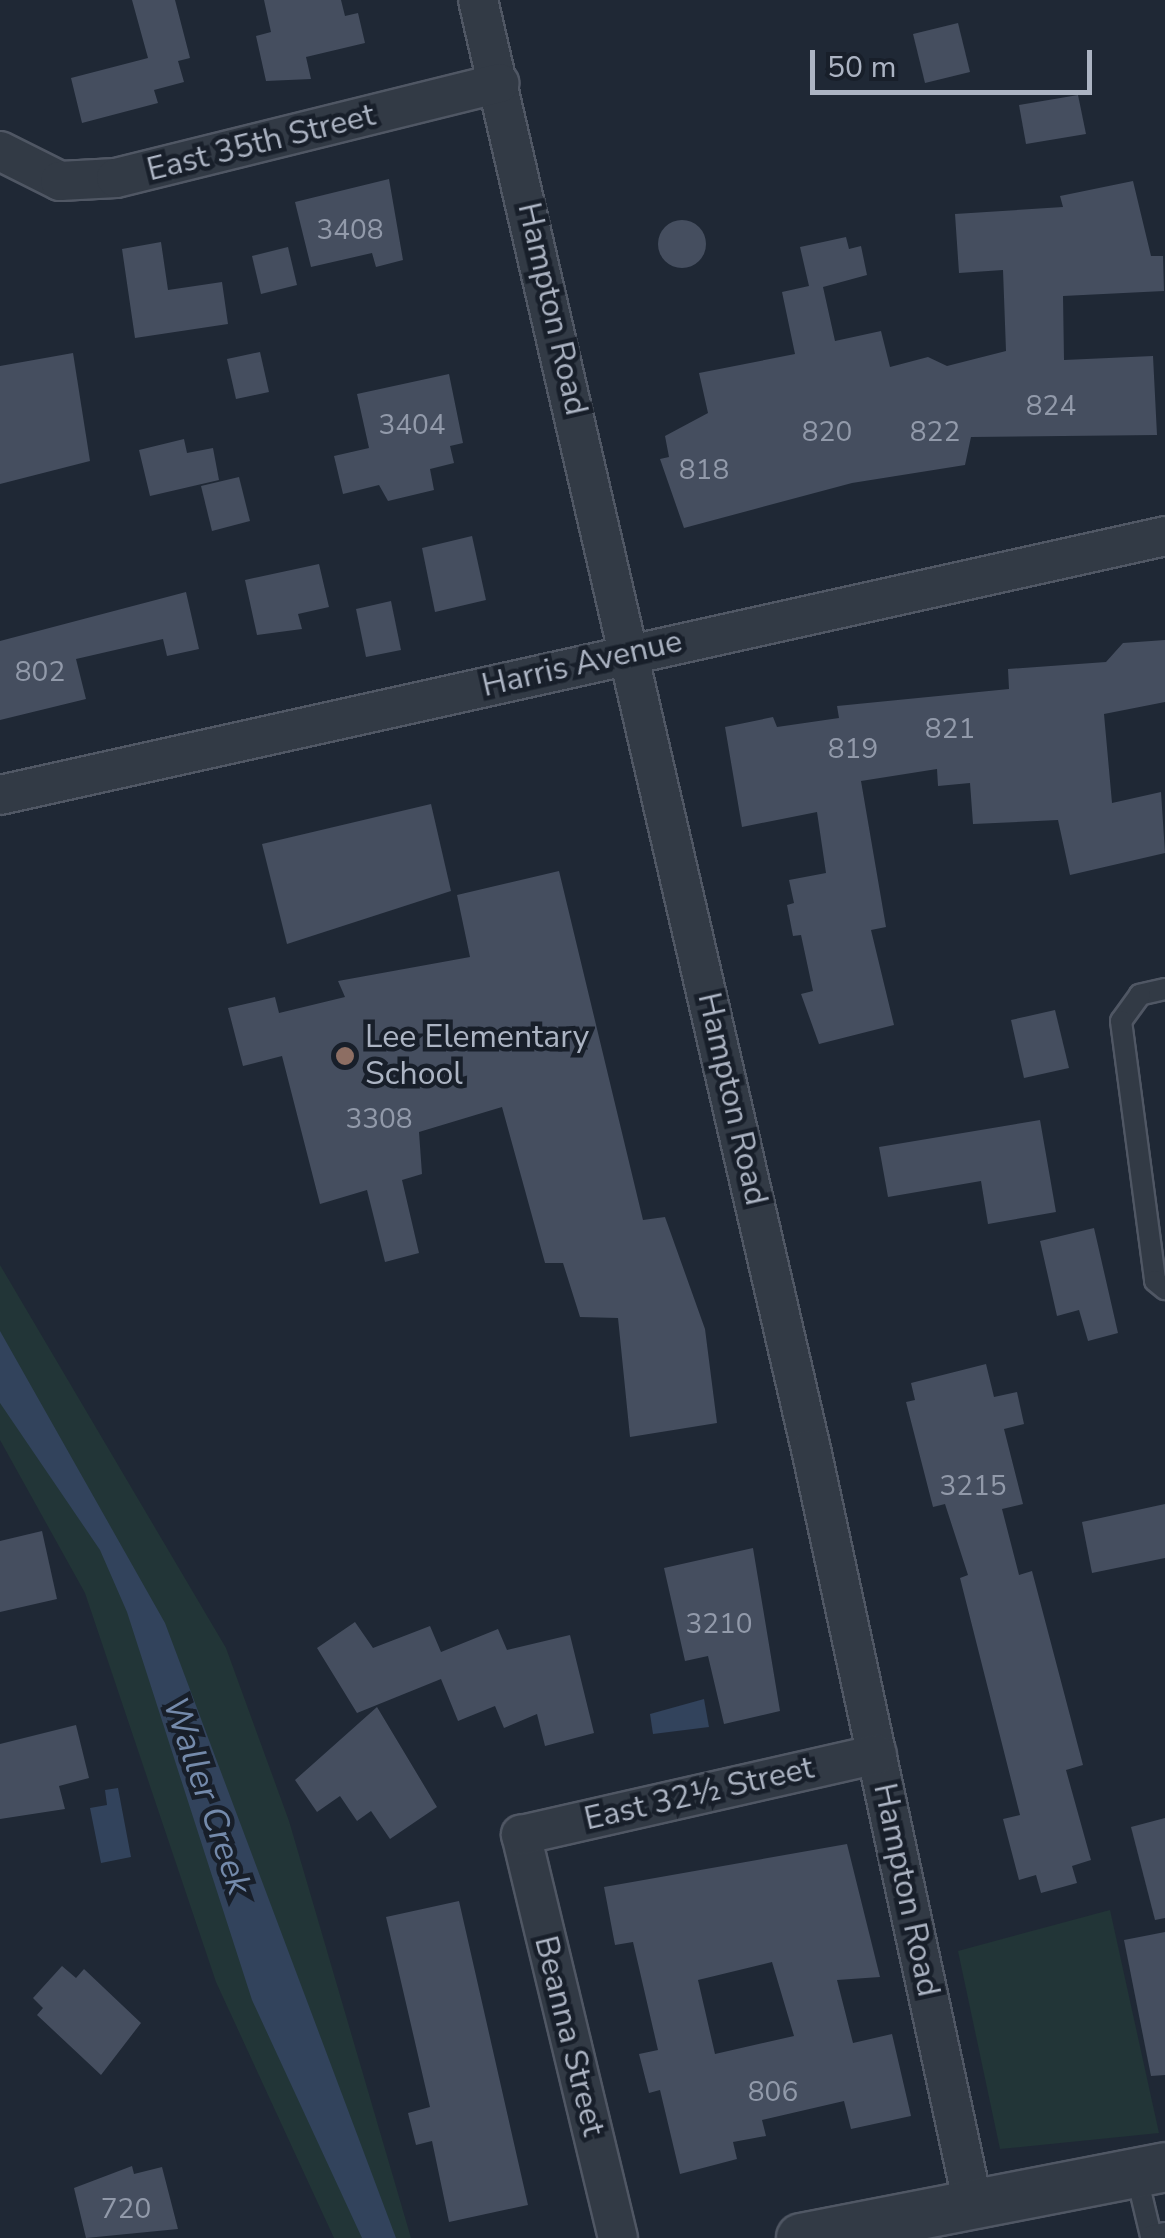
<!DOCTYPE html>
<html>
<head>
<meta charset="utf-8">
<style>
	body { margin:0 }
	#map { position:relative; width:1165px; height:2238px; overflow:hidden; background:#1f2835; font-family:"Nunito Sans",sans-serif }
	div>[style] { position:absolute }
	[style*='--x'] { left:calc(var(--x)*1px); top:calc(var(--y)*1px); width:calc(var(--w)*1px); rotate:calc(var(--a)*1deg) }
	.green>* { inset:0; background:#223537 }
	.water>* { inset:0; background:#32435c }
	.building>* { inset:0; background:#454e5f }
	.round { border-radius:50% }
	.roads { filter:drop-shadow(2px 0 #505764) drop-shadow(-2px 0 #505764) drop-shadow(0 2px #505764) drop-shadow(0 -2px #505764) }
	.service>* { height:20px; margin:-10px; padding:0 10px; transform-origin:10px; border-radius:10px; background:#323a45 }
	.minor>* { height:38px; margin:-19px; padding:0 19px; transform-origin:19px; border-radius:19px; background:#323a45 }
	.tertiary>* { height:48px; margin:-24px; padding:0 24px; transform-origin:24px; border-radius:24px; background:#323a45 }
	.dots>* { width:28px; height:28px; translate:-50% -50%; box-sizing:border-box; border:5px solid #181f2a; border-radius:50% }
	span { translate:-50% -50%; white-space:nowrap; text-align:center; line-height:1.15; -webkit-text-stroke:9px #181f2a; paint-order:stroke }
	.number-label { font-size:28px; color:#929aaa }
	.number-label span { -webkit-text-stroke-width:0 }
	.street-label { font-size:32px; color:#acb4c3 }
	.poi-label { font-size:32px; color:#acb4c3 }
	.left { translate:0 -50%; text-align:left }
	.water-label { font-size:35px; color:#748aab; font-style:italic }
	.scale { position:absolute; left:810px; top:50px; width:282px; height:45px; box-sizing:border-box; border:5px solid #acb4c3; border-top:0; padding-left:12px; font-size:30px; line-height:35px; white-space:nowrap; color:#acb4c3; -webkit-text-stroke:8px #181f2a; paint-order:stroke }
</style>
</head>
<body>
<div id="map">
	<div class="green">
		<i style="clip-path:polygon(0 1265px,226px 1648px,289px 1821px,411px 2238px,334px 2238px,216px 1982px,85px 1593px,0 1440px)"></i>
		<i style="clip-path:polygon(1110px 1910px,1159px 2133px,1000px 2149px,958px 1951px)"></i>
	</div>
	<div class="water">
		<i style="clip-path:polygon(0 1331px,165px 1623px,396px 2238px,362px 2238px,252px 2000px,127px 1612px,100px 1550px,0 1403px)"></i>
		<i style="clip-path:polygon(704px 1699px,709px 1727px,653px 1734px,650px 1714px)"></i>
		<i style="clip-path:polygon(118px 1788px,131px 1857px,101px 1863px,90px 1808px,107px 1805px,105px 1790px)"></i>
	</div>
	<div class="building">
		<i style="clip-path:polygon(132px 0,175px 0,190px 58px,178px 61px,184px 82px,154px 90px,158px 103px,82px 123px,71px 78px,148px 58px)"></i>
		<i style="clip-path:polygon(264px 0,341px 0,345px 16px,358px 13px,365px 43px,306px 57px,311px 79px,266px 81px,256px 36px,271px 32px)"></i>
		<i style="clip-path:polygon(958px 23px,970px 72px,925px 83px,913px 34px)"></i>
		<i style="clip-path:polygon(1078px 95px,1086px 134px,1026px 144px,1019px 105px)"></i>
		<i style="clip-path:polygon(389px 179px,403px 260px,376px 267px,372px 253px,311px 267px,295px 202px)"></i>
		<i style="clip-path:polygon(1133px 181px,1151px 256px,1163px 256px,1164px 291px,1063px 296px,1064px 360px,1153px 356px,1157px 435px,971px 437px,965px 465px,852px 483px,684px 528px,660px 459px,669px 457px,665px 436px,708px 413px,699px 373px,795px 354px,782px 292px,809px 286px,800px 247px,846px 237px,849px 249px,861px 246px,867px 275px,823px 287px,835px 341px,881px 331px,890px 367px,928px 357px,947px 366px,1006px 351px,1003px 270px,959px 273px,955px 214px,1063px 207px,1060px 196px)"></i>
		<i class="round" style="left:658px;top:220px;width:48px;height:48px"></i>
		<i style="clip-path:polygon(161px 242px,168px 290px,222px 282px,228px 324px,135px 338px,122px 249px)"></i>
		<i style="clip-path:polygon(288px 247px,297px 285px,261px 294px,252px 256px)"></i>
		<i style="clip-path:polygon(260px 352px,269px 392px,236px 399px,227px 359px)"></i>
		<i style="clip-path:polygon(73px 353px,90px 461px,0 484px,0 366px)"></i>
		<i style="clip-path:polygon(449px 374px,463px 443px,450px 446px,454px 463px,430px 469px,434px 490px,388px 501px,379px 485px,343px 494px,334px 456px,369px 448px,357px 394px)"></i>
		<i style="clip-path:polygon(184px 439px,187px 453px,213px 448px,219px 480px,150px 496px,139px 450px)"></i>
		<i style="clip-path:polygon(239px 477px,250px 521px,212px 531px,201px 486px)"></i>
		<i style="clip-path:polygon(472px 536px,486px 600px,435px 612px,422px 548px)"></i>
		<i style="clip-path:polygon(319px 564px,329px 607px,298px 614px,302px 629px,257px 635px,245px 580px)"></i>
		<i style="clip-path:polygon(186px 592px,199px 649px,167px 656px,163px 639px,76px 659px,86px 699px,0 720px,0 641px)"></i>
		<i style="clip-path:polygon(391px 601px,401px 650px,366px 657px,356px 609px)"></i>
		<i style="clip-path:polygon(1165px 640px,1165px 702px,1104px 714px,1112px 803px,1161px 792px,1165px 853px,1070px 875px,1058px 820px,973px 824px,970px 783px,938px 786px,937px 769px,861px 781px,886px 927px,871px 930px,894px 1025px,819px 1044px,801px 994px,813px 991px,801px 935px,793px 936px,787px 905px,794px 903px,789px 880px,826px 873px,817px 812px,742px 827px,725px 727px,773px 717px,777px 727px,839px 718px,837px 706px,1009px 689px,1008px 669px,1106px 662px,1123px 643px)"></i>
		<i style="clip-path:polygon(431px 804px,451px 891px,287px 944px,262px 844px)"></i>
		<i style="clip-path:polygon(559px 871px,643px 1220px,665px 1217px,705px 1329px,717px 1423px,630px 1437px,618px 1318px,580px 1317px,563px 1263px,545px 1263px,502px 1107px,419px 1132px,422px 1174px,402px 1180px,419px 1253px,385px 1262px,367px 1190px,320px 1204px,282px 1056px,243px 1066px,228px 1008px,275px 997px,279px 1013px,345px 997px,338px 981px,470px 957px,457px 895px)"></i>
		<i style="clip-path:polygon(1055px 1010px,1069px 1068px,1024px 1078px,1011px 1020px)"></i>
		<i style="clip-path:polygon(1040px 1120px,1056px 1212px,988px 1224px,981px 1181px,888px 1197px,879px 1147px)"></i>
		<i style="clip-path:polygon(1094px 1228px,1118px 1333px,1088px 1341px,1079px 1310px,1057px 1316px,1040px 1241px)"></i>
		<i style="clip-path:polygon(986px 1364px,994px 1397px,1017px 1392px,1024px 1424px,1004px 1429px,1023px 1504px,1002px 1509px,1019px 1575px,1032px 1571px,1083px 1765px,1066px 1770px,1091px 1860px,1072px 1866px,1077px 1883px,1041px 1893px,1036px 1875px,1019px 1880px,1003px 1819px,1020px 1815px,960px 1578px,968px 1575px,945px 1504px,933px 1507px,906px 1402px,915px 1400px,911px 1383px)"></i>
		<i style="clip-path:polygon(1165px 1504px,1165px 1558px,1092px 1573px,1082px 1522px)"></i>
		<i style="clip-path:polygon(42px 1531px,57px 1599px,0 1612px,0 1541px)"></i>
		<i style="clip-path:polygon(753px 1548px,780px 1711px,724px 1724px,708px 1656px,685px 1661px,664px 1568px)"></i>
		<i style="clip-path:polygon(355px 1622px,373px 1648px,430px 1626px,441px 1652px,498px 1629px,507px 1650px,570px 1635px,594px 1733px,545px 1746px,537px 1714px,504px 1728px,495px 1706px,458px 1721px,441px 1679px,357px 1713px,317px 1648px)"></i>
		<i style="clip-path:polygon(377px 1707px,437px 1807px,390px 1839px,371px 1811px,357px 1821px,340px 1796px,317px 1812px,295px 1780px)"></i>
		<i style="clip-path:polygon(76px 1725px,89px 1778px,59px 1786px,65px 1809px,0 1819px,0 1744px)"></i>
		<i style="clip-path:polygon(1165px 1818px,1165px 1918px,1155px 1920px,1131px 1827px)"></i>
		<i style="clip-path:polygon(evenodd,847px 1844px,880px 1977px,837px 1980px,853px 2043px,892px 2034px,911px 2116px,851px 2129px,844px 2101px,762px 2120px,766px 2136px,733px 2142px,737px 2159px,680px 2174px,660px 2090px,649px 2093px,639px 2054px,658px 2050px,633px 1942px,615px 1945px,604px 1887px,847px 1844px,772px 1962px,794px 2036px,715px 2054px,698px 1980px,772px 1962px)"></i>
		<i style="clip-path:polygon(459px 1901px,528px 2205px,449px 2222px,432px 2141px,416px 2145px,408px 2113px,430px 2107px,386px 1917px)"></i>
		<i style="clip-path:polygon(1165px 1932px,1165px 2075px,1151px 2076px,1124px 1940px)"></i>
		<i style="clip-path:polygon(62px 1966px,76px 1978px,84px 1969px,141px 2023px,101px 2075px,37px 2015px,43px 2008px,33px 1998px)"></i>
		<i style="clip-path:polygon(132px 2166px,134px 2174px,162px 2167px,178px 2229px,86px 2238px,74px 2188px)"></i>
	</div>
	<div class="roads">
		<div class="service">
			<i style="--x:1165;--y:989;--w:26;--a:167"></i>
			<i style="--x:1140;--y:995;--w:32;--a:126"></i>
			<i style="--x:1121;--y:1021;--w:262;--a:82.5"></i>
			<i style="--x:1155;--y:1281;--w:13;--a:39"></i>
			<i style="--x:1136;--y:2173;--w:65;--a:76.6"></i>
			<i style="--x:1151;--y:2236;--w:14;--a:-12"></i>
		</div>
		<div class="minor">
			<i style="--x:478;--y:0;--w:1487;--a:77.06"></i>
			<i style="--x:811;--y:1449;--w:768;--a:77.9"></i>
			<i style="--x:0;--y:151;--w:67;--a:26.6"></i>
			<i style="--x:60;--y:181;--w:56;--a:-3.1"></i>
			<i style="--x:116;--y:178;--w:395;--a:-13.9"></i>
			<i style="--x:0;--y:795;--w:1193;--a:-12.53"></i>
			<i style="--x:618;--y:2238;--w:415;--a:-103.5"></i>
			<i style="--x:521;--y:1835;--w:365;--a:-12.8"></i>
		</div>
		<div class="tertiary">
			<i style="--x:801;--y:2238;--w:371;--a:-11"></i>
		</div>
	</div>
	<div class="dots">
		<i style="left:345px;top:1056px;background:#8d6e63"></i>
	</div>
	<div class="number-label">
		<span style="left:350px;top:230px">3408</span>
		<span style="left:1051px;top:406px">824</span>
		<span style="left:412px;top:425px">3404</span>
		<span style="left:827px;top:432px">820</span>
		<span style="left:935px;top:432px">822</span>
		<span style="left:704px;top:470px">818</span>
		<span style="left:40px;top:672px">802</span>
		<span style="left:950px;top:729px">821</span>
		<span style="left:853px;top:749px">819</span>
		<span style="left:379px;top:1119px">3308</span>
		<span style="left:973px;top:1486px">3215</span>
		<span style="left:719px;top:1624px">3210</span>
		<span style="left:773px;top:2092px">806</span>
		<span style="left:126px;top:2209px">720</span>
	</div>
	<div class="street-label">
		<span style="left:261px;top:143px;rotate:-14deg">East 35th Street</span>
		<span style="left:552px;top:309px;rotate:77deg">Hampton Road</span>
		<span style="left:582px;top:664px;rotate:-13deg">Harris Avenue</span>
		<span style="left:732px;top:1099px;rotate:77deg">Hampton Road</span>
		<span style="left:699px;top:1794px;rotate:-13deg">East 32½ Street</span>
		<span style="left:906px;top:1890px;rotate:78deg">Hampton Road</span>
		<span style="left:569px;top:2036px;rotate:76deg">Beanna Street</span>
	</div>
	<div class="poi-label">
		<span class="left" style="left:365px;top:1056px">Lee Elementary<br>School</span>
	</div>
	<div class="water-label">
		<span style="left:207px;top:1796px;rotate:71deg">Waller Creek</span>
	</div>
	<div class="scale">50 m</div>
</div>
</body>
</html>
